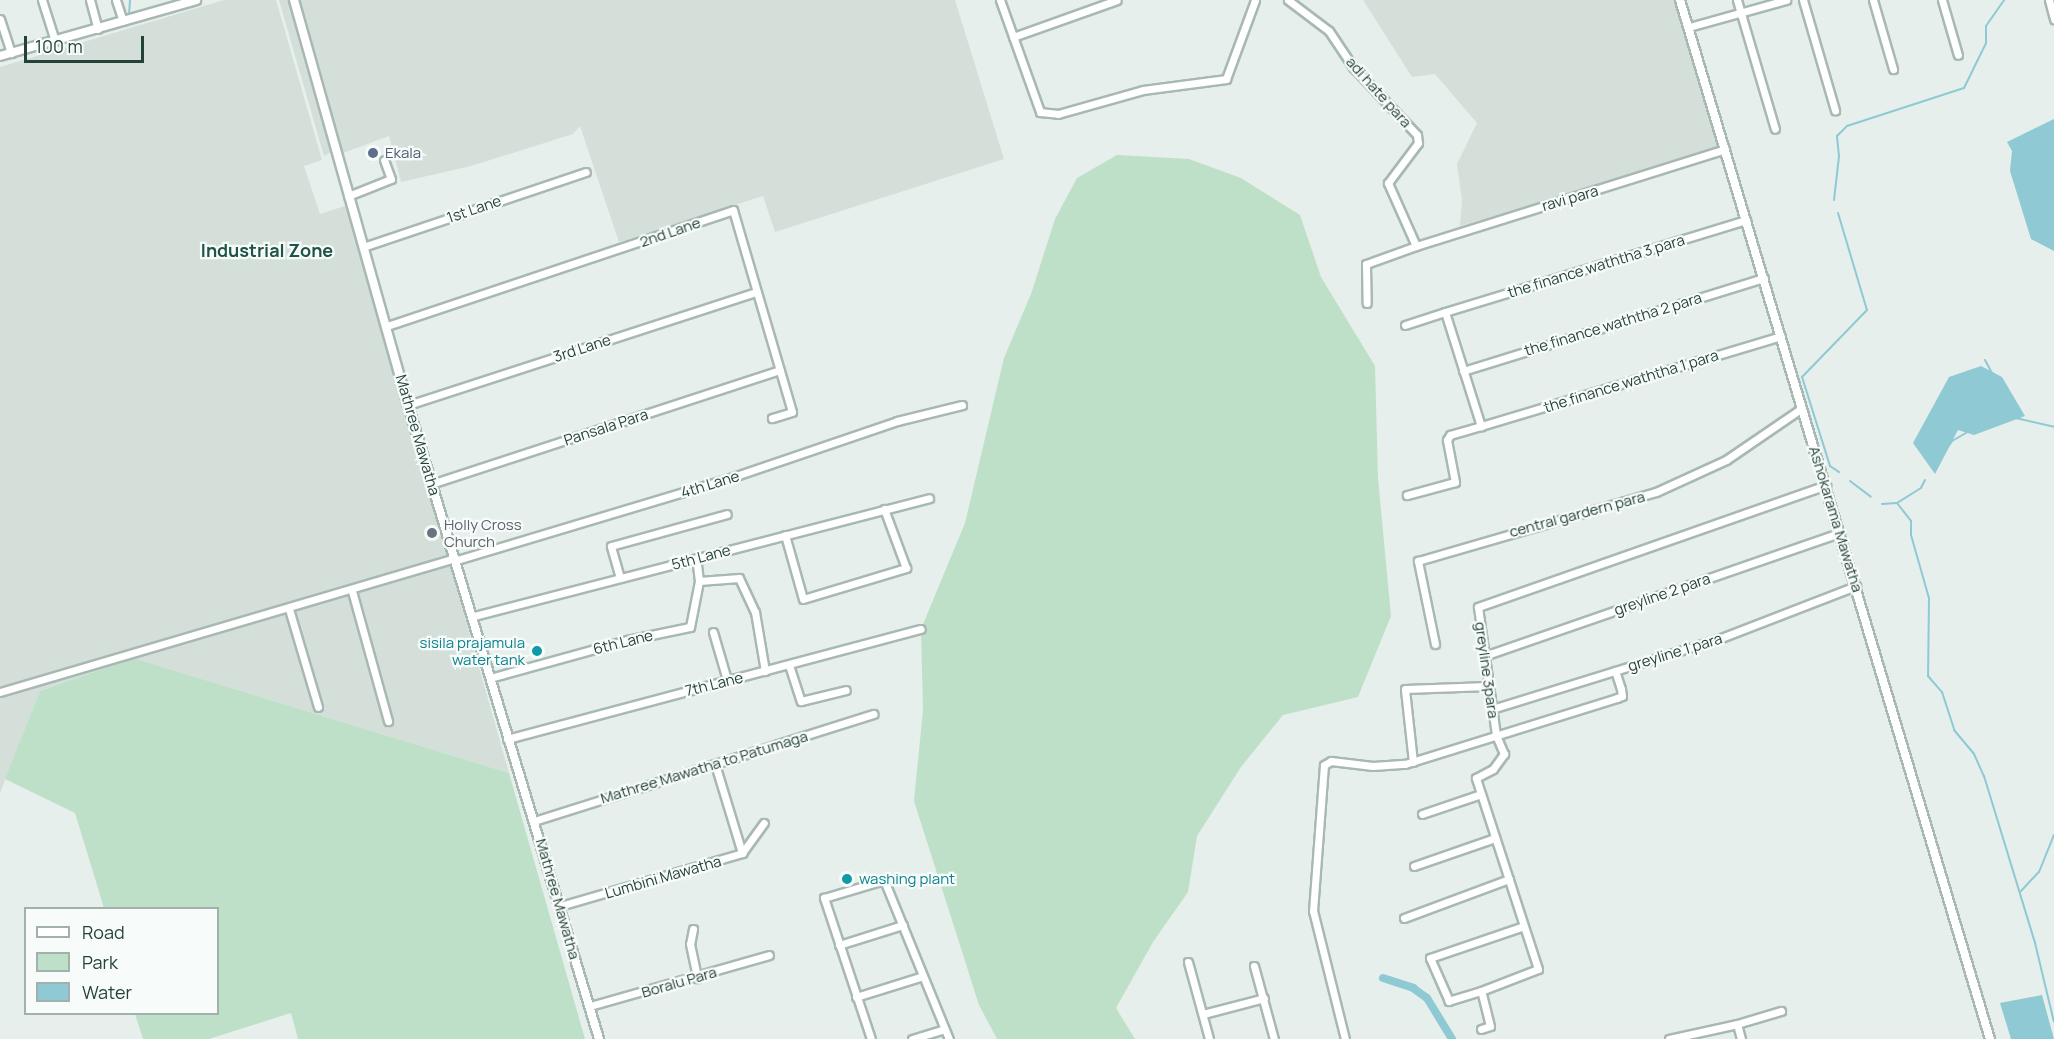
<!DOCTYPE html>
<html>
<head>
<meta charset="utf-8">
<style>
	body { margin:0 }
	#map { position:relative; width:2054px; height:1039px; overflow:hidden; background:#e6efeb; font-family:Manrope,sans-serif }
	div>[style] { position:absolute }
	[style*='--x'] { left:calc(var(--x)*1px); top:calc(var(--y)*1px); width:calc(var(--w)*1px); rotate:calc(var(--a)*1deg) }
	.built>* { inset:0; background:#d4dfda }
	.green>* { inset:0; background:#bfe0c8 }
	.water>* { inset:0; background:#8ec9d4 }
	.stream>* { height:2px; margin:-1px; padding:0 1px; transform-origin:1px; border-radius:1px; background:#8ec9d4 }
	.canal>* { height:8px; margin:-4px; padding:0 4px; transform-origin:4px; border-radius:4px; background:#8ec9d4 }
	.roads { filter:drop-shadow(2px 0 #a8b8b2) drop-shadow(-2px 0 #a8b8b2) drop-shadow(0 2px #a8b8b2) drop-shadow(0 -2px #a8b8b2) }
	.minor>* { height:7px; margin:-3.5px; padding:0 3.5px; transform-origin:3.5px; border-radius:3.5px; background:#fff }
	.tertiary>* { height:8px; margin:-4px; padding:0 4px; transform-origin:4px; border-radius:4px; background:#fff }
	.dots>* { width:16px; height:16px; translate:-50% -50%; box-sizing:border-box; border:3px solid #f7fbf9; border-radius:50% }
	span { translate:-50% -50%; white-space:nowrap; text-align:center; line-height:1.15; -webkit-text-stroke:4.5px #f7fbf9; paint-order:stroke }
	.street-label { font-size:15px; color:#24423a }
	.service-label { font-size:15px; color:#4e5e75 }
	.left { translate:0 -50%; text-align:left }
	.worship-label { font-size:15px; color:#5b616d }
	.culture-label { font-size:15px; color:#0d838f }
	.right { translate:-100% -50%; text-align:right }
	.quarter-label { font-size:18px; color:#1f5548; font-weight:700 }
	.legend { position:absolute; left:24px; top:907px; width:195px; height:108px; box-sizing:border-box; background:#f7fbf9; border:2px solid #a3b1ad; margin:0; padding:8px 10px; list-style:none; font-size:18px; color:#24423a }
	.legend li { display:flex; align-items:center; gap:12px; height:30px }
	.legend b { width:30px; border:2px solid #a3b1ad }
	.scale { position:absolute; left:24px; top:36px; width:120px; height:27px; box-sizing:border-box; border:3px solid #24423a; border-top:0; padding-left:8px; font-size:18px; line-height:21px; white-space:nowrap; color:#24423a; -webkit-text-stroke:4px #f7fbf9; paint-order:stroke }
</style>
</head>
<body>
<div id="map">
	<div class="built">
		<i style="clip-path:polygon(224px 0,276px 0,322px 160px,304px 166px,320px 214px,348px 205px,509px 773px,133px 658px,40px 691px,0 793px,0 67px)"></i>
		<i style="clip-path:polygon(279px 0,289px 0,331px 152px,324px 156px)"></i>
		<i style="clip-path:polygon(297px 0,955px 0,1004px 159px,775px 232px,763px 196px,619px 242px,580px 126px,573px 134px,471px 166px,401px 182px,389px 136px,343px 153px)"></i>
		<i style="clip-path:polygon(1363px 0,1675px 0,1721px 150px,1460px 226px,1462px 200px,1457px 164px,1477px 123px,1435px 74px,1412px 77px)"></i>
	</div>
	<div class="green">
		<i style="clip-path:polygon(1117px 155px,1189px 159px,1241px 178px,1300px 215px,1321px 277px,1375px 366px,1378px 478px,1391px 616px,1358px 697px,1283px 715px,1241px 767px,1197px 836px,1188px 892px,1153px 942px,1116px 1008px,1135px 1039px,997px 1039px,979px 1005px,914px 801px,923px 710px,921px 629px,965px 523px,1004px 358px,1031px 294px,1055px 219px,1077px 178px)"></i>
		<i style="clip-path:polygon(133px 658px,509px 773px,585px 1039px,298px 1039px,291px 1013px,209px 1039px,143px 1039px,135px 1014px,218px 1014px,218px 908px,104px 908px,75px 813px,5px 779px,40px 691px)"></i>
	</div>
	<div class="water">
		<i style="clip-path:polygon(2054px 119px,2054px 251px,2031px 239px,2010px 171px,2012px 151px,2007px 142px)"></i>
		<i style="clip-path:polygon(1981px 366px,2002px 377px,2025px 416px,1974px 435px,1958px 430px,1935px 474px,1913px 443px,1949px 377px)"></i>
		<i style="clip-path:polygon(2042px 995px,2054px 1039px,2011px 1039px,2000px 1003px)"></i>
	</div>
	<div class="stream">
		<i style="--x:129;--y:15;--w:15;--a:-86"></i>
		<i style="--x:1834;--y:200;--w:44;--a:-83.5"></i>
		<i style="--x:1839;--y:156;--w:20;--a:-96"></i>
		<i style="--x:1837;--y:136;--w:14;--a:-45"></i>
		<i style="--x:1847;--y:126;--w:123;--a:-18"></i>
		<i style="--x:1964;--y:88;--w:50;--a:-63.9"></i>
		<i style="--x:1986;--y:43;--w:17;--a:-90"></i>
		<i style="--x:1986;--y:26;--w:32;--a:-55"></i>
		<i style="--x:1838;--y:213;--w:101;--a:73.4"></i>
		<i style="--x:1867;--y:310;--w:93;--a:134.1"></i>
		<i style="--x:1802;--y:377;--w:93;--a:72.5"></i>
		<i style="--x:1830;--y:466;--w:11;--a:34"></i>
		<i style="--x:1985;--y:360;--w:15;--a:62"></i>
		<i style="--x:2016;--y:418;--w:39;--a:13"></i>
		<i style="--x:1942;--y:455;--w:17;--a:-54"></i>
		<i style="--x:1952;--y:441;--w:20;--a:-30"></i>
		<i style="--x:1925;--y:480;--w:9;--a:117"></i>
		<i style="--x:1921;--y:488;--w:28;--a:148"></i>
		<i style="--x:1897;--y:503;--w:23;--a:52"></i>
		<i style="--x:1911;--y:521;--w:14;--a:90"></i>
		<i style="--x:1911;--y:535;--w:66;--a:74.1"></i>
		<i style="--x:1929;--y:598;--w:78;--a:90.7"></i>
		<i style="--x:1928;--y:676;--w:21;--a:49"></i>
		<i style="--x:1942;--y:692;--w:40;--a:72"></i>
		<i style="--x:1954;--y:730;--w:31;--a:50"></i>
		<i style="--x:1974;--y:754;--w:24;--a:66"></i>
		<i style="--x:1984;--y:776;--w:175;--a:73"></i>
		<i style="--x:2035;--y:943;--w:81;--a:76.5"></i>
		<i style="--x:1850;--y:481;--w:26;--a:37"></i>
		<i style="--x:1882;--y:504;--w:15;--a:-4"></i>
		<i style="--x:2021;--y:891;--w:26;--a:-47"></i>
		<i style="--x:2039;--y:872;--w:40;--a:-68"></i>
	</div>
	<div class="canal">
		<i style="--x:1383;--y:978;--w:32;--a:18"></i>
		<i style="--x:1413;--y:988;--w:17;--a:36"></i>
		<i style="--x:1427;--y:998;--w:48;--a:58.6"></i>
	</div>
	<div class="roads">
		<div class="minor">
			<i style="--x:42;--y:0;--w:43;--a:72.4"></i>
			<i style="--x:90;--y:0;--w:30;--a:75"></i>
			<i style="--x:116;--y:0;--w:22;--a:72"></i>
			<i style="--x:1000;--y:0;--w:119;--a:70.3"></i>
			<i style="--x:1040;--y:112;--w:18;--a:6"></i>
			<i style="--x:1058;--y:114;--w:88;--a:-15.8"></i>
			<i style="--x:1143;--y:90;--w:84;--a:-7.5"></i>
			<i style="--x:1226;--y:79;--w:84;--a:-69.8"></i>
			<i style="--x:1288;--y:0;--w:51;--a:37.1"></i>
			<i style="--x:1329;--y:31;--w:43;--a:56.3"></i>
			<i style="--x:1353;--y:67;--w:93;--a:46.7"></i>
			<i style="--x:1417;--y:135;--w:8;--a:83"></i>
			<i style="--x:1418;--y:143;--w:50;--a:126.9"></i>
			<i style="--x:1388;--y:183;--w:69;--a:66"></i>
			<i style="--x:1416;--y:246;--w:53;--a:160.2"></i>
			<i style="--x:1366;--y:264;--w:39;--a:89"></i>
			<i style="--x:1737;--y:0;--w:134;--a:73.6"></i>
			<i style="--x:1803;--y:0;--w:115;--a:73.8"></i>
			<i style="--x:1873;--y:0;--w:72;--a:73.8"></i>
			<i style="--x:1942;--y:0;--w:57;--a:73.8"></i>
			<i style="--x:2049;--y:0;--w:20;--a:75"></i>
			<i style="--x:0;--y:19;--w:36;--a:72"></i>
			<i style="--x:1689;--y:27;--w:101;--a:-15.6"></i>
			<i style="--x:1013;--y:37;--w:110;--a:-19.6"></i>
			<i style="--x:348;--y:196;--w:46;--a:-21.6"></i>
			<i style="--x:391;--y:179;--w:20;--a:-110"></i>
			<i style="--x:1416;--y:246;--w:324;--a:-17.4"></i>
			<i style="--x:363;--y:247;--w:235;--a:-18.6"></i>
			<i style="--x:1445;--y:312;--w:315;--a:-17"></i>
			<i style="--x:1405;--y:325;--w:42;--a:-18"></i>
			<i style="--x:1445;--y:312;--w:120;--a:72.5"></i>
			<i style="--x:1481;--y:426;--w:32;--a:164"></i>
			<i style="--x:1450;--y:435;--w:6;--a:121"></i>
			<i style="--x:1447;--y:440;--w:43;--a:79.2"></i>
			<i style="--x:1455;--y:482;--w:50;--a:164.8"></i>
			<i style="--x:387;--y:326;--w:365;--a:-18.5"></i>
			<i style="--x:733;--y:210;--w:210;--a:73.7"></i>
			<i style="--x:792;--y:412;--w:21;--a:163"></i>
			<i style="--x:1463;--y:371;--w:315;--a:-17.2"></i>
			<i style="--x:408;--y:405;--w:365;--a:-18"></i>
			<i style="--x:1481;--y:426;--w:313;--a:-16.7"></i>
			<i style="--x:431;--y:484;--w:367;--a:-18.1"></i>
			<i style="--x:785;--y:535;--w:66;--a:74.3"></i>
			<i style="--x:803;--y:599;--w:108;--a:-16.8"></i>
			<i style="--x:906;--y:568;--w:63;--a:-110.4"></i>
			<i style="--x:457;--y:560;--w:282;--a:-16.7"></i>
			<i style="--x:727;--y:479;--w:180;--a:-18.8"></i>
			<i style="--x:897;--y:421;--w:67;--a:-13.8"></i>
			<i style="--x:620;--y:578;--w:33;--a:-106"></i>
			<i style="--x:611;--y:546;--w:120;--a:-15.4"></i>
			<i style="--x:699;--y:581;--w:40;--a:-4.3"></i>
			<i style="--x:739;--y:578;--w:38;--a:65"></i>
			<i style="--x:755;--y:612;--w:60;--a:80.4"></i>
			<i style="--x:352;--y:591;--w:135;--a:74.5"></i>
			<i style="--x:289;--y:609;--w:102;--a:73.5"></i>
			<i style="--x:474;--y:616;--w:470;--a:-14.5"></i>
			<i style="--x:713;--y:632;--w:50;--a:73.7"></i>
			<i style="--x:1435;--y:644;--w:85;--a:-101.6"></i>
			<i style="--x:1418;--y:561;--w:248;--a:-16.2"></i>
			<i style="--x:1656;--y:492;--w:77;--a:-24.6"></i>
			<i style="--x:1726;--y:460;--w:92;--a:-34.4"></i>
			<i style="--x:1484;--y:656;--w:377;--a:-19.1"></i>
			<i style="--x:789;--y:665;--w:38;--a:72"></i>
			<i style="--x:801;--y:701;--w:46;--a:-13.7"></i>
			<i style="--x:490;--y:678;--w:142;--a:-15.5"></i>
			<i style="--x:627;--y:640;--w:64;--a:-11.7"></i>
			<i style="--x:690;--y:627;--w:47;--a:-78.9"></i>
			<i style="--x:699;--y:581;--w:23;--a:-97"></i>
			<i style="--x:0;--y:692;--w:474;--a:-16.4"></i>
			<i style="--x:1492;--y:709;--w:240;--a:-17.2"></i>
			<i style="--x:1721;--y:638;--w:145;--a:-21.1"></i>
			<i style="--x:507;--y:739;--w:428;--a:-14.9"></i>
			<i style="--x:1413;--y:762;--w:73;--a:-96.3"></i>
			<i style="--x:1405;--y:689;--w:83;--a:-2.1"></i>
			<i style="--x:1422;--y:814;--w:62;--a:-18.7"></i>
			<i style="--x:534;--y:821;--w:356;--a:-17.5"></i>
			<i style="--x:742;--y:853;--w:37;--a:-54"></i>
			<i style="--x:1414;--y:866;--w:86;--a:-19.1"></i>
			<i style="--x:560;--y:906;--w:190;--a:-16.2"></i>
			<i style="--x:742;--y:853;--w:93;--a:-106.9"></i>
			<i style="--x:1404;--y:918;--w:112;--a:-20.4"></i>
			<i style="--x:693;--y:929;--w:15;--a:101"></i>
			<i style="--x:690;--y:944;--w:35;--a:78"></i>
			<i style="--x:839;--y:945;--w:67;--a:-17.4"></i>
			<i style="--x:1188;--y:962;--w:80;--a:74.7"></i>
			<i style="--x:1254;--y:966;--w:76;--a:74.7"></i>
			<i style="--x:1481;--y:991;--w:34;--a:163"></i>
			<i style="--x:1449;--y:1001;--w:47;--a:-113.8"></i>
			<i style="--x:1430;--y:958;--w:99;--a:-18.8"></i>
			<i style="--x:856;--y:997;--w:70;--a:-17.4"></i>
			<i style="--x:590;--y:1006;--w:186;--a:-15.9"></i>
			<i style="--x:1203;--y:1014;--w:63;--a:-14.7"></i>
			<i style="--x:1737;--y:1024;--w:46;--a:-16.5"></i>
			<i style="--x:1481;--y:1029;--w:9;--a:-18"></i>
			<i style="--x:1490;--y:1026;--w:36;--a:-104"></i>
			<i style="--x:1481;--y:991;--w:61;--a:-21.1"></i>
			<i style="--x:1538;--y:969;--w:201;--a:-108"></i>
			<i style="--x:1476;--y:778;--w:19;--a:-28"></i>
			<i style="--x:1493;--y:769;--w:19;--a:-54"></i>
			<i style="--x:1504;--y:754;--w:21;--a:-113"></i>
			<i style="--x:1496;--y:735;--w:129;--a:-98"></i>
			<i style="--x:1478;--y:607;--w:369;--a:-19.3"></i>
			<i style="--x:871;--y:1039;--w:149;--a:-108.4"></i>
			<i style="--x:824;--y:898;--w:63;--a:-16.7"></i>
			<i style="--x:884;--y:880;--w:172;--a:67.8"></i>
			<i style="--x:912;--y:1039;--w:34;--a:-17"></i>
			<i style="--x:1345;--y:1039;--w:132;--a:-104"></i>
			<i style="--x:1313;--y:911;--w:146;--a:-85.7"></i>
			<i style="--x:1324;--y:765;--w:8;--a:-30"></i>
			<i style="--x:1331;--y:761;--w:42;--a:6.8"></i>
			<i style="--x:1373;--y:766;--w:32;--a:-4"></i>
			<i style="--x:1405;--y:764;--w:222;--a:-17.3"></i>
			<i style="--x:1617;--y:698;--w:5;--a:-22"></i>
			<i style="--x:1622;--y:696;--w:7;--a:-98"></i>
			<i style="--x:1621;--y:689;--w:19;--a:-108"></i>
			<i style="--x:1669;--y:1039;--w:70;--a:-12.4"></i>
			<i style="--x:1737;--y:1024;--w:16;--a:75"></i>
		</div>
		<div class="tertiary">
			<i style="--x:294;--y:0;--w:421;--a:74.3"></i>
			<i style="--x:408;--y:405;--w:662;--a:73.23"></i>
			<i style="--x:1680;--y:0;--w:1084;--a:73.39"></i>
			<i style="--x:0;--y:56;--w:204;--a:-15.9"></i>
		</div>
	</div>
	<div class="dots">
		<i style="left:373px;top:153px;background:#5c6f8a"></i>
		<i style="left:432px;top:533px;background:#6b7280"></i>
		<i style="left:537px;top:651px;background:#0f9aa8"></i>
		<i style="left:847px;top:879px;background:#0f9aa8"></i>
	</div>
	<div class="street-label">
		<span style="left:1379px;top:92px;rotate:48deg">adi hate para</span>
		<span style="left:1570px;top:198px;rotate:-16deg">ravi para</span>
		<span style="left:474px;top:209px;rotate:-19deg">1st Lane</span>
		<span style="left:670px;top:232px;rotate:-19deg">2nd Lane</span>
		<span style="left:1596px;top:266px;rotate:-17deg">the finance waththa 3 para</span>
		<span style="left:1613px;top:324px;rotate:-17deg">the finance waththa 2 para</span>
		<span style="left:582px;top:348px;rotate:-18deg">3rd Lane</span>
		<span style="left:1631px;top:381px;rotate:-17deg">the finance waththa 1 para</span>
		<span style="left:606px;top:427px;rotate:-18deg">Pansala Para</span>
		<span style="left:418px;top:435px;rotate:74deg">Mathree Mawatha</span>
		<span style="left:710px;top:484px;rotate:-17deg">4th Lane</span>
		<span style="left:1577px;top:514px;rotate:-15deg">central gardern para</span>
		<span style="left:1836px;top:519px;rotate:73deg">Ashokarama Mawatha</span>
		<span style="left:701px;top:557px;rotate:-15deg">5th Lane</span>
		<span style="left:1662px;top:594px;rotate:-19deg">greyline 2 para</span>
		<span style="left:623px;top:642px;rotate:-14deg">6th Lane</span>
		<span style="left:1675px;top:652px;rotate:-17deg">greyline 1 para</span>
		<span style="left:1487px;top:670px;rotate:82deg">greyline 3para</span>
		<span style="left:714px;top:684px;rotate:-14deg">7th Lane</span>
		<span style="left:704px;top:767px;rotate:-17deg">Mathree Mawatha to Patumaga</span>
		<span style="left:663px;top:877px;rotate:-16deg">Lumbini Mawatha</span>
		<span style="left:558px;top:899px;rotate:74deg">Mathree Mawatha</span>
		<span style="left:679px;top:982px;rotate:-16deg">Boralu Para</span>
	</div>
	<div class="service-label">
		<span class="left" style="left:385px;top:153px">Ekala</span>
	</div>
	<div class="worship-label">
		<span class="left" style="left:444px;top:533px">Holly Cross<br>Church</span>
	</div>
	<div class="culture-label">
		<span class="right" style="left:525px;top:651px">sisila prajamula<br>water tank</span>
		<span class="left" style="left:859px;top:879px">washing plant</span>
	</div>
	<div class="quarter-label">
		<span style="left:267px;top:250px">Industrial Zone</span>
	</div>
	<ul class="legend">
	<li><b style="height:8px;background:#fff"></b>Road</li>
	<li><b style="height:16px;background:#bfe0c8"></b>Park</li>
	<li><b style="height:16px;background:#8ec9d4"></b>Water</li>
	</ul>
	<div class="scale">100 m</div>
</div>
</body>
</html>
